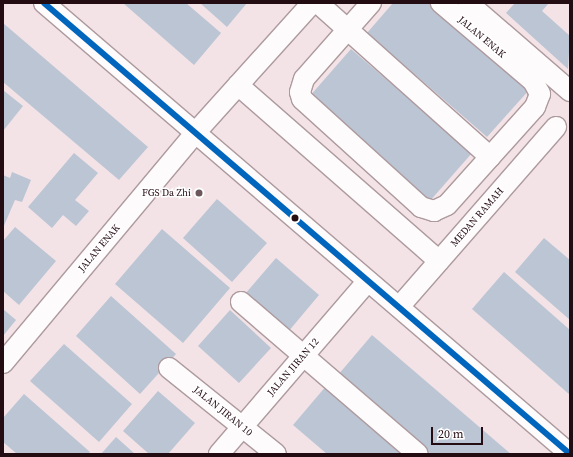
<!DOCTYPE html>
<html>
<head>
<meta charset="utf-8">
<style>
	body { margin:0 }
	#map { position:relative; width:573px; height:457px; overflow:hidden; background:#f3e3e6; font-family:"Source Serif 4",serif }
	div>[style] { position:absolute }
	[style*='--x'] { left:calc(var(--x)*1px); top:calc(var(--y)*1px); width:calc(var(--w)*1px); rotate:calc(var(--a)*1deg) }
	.building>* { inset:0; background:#bbc5d4 }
	.roads { filter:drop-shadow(1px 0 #ad9a9e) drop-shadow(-1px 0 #ad9a9e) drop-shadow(0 1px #ad9a9e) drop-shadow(0 -1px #ad9a9e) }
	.minor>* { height:20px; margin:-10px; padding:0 10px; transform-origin:10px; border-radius:10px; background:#fdfbfb }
	.bus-1>* { height:6px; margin:-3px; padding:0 3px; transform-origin:3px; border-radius:3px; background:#0065bd }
	.dots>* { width:11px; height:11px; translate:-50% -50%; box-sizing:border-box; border:2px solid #fff; border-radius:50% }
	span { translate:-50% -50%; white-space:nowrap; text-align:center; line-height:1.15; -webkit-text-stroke:3px #fff; paint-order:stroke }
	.street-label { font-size:10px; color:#240c13 }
	.poi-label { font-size:10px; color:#240c13 }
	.right { translate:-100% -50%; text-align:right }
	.frame { position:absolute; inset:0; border:4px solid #240c13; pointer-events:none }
	.scale { position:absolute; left:431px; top:427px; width:52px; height:18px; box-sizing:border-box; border:2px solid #240c13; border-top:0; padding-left:5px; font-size:12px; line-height:14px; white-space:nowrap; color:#240c13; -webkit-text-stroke:3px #fff; paint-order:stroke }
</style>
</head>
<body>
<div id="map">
	<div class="building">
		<i style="clip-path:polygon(123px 3px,186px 3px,221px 33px,194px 65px)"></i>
		<i style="clip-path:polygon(200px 3px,247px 3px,227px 27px)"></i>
		<i style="clip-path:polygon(393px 3px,431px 3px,530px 89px,487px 137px,367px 33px)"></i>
		<i style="clip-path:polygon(515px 3px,549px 3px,542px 11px,570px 36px,568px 69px,506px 13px)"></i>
		<i style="clip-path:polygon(3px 23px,148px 147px,119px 180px,3px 82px)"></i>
		<i style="clip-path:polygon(351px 49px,472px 153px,429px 202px,309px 97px)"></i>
		<i style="clip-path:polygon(3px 90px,23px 106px,3px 131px)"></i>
		<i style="clip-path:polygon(74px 153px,98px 173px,75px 200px,89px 211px,76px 226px,63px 215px,52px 228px,28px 207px)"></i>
		<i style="clip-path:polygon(12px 172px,31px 180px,22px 202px,15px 200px,3px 228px,3px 175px,10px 178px)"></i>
		<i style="clip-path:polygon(217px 199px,267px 243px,232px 282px,183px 238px)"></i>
		<i style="clip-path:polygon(15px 227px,56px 261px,19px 305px,3px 291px,3px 241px)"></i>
		<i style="clip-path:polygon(162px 229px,230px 288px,183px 343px,115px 284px)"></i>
		<i style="clip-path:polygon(544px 238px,570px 260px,570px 320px,515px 272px)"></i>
		<i style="clip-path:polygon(276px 258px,319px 295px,288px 332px,245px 294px)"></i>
		<i style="clip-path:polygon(504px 272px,570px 330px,570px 395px,472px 309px)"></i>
		<i style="clip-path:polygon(111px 296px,176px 354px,140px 394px,76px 336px)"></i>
		<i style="clip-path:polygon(3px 309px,16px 320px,3px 336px)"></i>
		<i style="clip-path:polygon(230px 310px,271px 348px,239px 383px,198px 346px)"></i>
		<i style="clip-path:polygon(372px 335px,511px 454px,431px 454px,338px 375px)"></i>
		<i style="clip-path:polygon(64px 344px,132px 404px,99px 442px,30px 381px)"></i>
		<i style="clip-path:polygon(327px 385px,408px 454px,327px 454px,293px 425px)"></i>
		<i style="clip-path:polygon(158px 391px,195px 423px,168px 454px,149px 454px,123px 431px)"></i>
		<i style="clip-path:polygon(24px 394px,90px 452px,88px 454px,17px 454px,3px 442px,3px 418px)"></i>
		<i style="clip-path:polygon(116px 437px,135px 454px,101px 454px)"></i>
	</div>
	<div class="roads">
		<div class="minor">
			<i style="--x:44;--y:3;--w:693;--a:40.61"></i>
			<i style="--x:318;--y:3;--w:231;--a:41.8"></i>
			<i style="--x:371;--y:3;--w:101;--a:131.4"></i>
			<i style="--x:304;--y:79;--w:14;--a:107"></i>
			<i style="--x:300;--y:92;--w:7;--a:74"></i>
			<i style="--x:302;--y:99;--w:161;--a:42.2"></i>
			<i style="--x:421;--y:207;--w:14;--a:17"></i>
			<i style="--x:434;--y:211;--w:14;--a:-25"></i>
			<i style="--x:447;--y:205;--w:132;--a:-48.1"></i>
			<i style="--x:535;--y:107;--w:14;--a:-69"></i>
			<i style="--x:540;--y:94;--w:15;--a:-118"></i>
			<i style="--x:533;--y:81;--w:121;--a:-139.7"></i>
			<i style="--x:468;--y:3;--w:135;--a:40.8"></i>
			<i style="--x:238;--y:85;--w:267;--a:41.2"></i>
			<i style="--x:241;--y:302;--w:233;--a:40.7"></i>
			<i style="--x:399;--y:307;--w:239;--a:-48.9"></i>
			<i style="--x:3;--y:363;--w:300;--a:-50.1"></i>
			<i style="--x:195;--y:133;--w:175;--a:-48"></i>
			<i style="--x:169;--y:368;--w:137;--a:38.8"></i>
			<i style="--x:219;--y:454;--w:228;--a:-49.3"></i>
		</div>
	</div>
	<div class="bus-1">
		<i style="--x:44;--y:3;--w:693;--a:40.61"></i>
	</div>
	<div class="dots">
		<i style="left:199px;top:193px;background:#6c575d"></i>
		<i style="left:295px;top:218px;background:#240c13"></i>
	</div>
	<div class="street-label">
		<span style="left:482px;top:37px;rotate:40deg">JALAN ENAK</span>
		<span style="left:477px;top:217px;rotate:-49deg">MEDAN RAMAH</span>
		<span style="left:99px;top:248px;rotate:-50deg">JALAN ENAK</span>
		<span style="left:293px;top:367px;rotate:-49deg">JALAN JIRAN 12</span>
		<span style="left:223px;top:411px;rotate:39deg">JALAN JIRAN 10</span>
	</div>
	<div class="poi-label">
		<span class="right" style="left:191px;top:193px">FGS Da Zhi</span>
	</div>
	<div class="frame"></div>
	<div class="scale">20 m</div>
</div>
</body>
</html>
